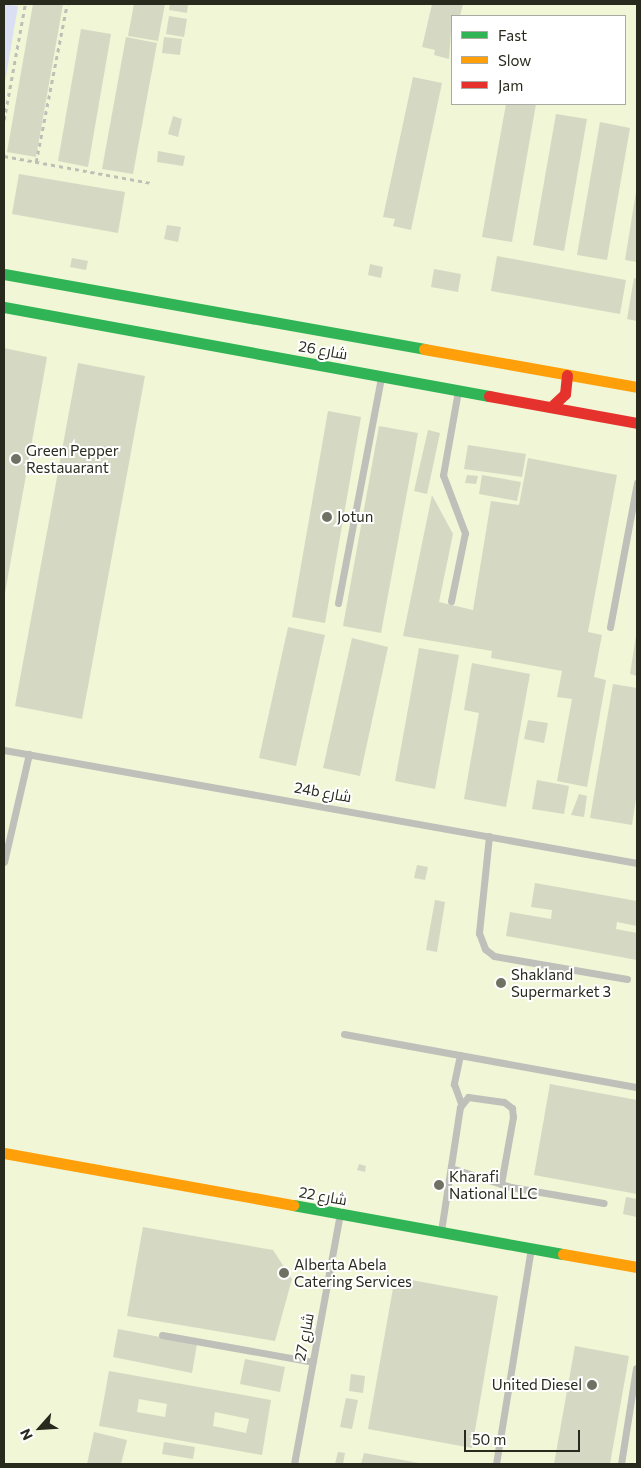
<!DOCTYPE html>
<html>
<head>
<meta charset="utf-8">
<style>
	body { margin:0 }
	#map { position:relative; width:641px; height:1468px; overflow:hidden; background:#f4f7e7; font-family:Commissioner,Cairo,sans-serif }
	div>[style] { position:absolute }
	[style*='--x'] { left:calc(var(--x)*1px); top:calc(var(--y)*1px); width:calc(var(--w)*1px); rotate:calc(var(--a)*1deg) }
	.built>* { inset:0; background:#f0f6d6 }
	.green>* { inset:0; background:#dbdff4 }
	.building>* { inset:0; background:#d5d9c3 }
	.path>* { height:2.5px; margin-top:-1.25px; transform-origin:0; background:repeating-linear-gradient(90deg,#bec0b7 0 4px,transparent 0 8px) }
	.lane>* { height:7px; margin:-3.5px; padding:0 3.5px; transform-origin:3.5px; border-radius:3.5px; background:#bec0b9 }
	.fast>* { height:11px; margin:-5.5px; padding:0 5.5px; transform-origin:5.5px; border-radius:5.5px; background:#30b455 }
	.slow>* { height:11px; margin:-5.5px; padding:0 5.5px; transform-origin:5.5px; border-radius:5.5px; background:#ff9f0a }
	.jam>* { height:11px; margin:-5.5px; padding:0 5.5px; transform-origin:5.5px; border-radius:5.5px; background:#e5322d }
	.dots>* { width:14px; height:14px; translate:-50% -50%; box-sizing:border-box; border:2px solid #fff; border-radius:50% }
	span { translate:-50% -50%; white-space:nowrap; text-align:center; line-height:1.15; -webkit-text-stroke:4px #fff; paint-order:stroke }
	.street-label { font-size:15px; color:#272a1c }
	.poi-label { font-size:15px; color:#272a1c }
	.left { translate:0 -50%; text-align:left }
	.right { translate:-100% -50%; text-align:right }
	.frame { position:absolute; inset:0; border:5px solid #272a1c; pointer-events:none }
	.legend { position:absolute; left:451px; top:15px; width:175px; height:90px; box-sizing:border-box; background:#fff; border:1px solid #a9aaa4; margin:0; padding:6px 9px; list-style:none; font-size:15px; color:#272a1c }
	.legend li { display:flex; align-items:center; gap:10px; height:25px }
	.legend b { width:25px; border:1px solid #a9aaa4 }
	.north { position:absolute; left:15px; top:1403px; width:50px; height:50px; -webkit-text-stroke:4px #fff; paint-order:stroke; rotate:244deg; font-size:14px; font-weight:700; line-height:20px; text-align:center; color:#272a1c }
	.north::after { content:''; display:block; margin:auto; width:18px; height:22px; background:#272a1c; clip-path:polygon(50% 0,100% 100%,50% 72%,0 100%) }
	.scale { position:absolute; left:464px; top:1430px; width:116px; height:22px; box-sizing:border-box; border:2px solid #272a1c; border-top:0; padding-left:6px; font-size:15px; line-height:18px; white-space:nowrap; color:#272a1c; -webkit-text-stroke:4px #fff; paint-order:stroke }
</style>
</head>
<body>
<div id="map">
	<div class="built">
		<i style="clip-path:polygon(evenodd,4px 4px,637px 4px,637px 1464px,4px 1464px,4px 4px,452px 16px,625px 16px,625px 104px,452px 104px,452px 16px)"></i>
	</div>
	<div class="green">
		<i style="clip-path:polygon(4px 4px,18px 6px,4px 88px)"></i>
	</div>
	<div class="building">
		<i style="clip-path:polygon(33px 4px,63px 4px,36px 157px,7px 152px)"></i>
		<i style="clip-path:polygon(134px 4px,165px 4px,158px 41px,128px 36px)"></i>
		<i style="clip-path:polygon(170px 4px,188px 4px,187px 13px,169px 10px)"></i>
		<i style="clip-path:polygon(432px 4px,463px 4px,460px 16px,452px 16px,449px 59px,434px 55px,435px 50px,422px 47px)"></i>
		<i style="clip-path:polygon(169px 16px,187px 19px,184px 37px,166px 34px)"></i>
		<i style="clip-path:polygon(81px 29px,111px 34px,88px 167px,58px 161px)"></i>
		<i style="clip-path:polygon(126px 37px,157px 43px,133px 174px,102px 169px)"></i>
		<i style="clip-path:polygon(164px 37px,182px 39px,180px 55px,162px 53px)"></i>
		<i style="clip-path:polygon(413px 77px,442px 83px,411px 230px,393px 226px,395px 219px,383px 217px)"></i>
		<i style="clip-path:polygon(506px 104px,536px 104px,512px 242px,482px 237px)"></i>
		<i style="clip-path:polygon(556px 114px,587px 119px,564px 251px,533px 245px)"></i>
		<i style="clip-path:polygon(173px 116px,182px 119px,178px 137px,168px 134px)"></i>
		<i style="clip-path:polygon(600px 122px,630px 128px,607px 260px,577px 255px)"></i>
		<i style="clip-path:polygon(158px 151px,185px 156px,183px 166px,157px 162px)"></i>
		<i style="clip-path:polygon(19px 174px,125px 192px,118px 233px,12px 214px)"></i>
		<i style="clip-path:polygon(636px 192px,637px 192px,637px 262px,625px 260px)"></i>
		<i style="clip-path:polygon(167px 225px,181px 227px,178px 242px,164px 239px)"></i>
		<i style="clip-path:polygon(497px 256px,626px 280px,620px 314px,491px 291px)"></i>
		<i style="clip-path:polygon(72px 258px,88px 261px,86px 270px,70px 267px)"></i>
		<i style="clip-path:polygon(370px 264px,383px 267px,381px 278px,368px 275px)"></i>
		<i style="clip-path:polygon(434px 269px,461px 274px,458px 292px,431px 287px)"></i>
		<i style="clip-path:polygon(634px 278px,637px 279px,637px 321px,627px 319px)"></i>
		<i style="clip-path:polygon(4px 348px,47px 357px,5px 593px,4px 593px)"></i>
		<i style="clip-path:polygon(78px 363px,145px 376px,82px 719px,15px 706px)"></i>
		<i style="clip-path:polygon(328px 411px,361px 417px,325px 623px,292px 617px)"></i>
		<i style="clip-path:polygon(379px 426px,418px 433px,381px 633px,343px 626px)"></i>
		<i style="clip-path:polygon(428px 430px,440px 433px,427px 494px,414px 491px)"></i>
		<i style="clip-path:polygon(468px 445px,526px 454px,522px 477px,464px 469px)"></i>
		<i style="clip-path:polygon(528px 458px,617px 475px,588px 632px,602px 635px,594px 677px,606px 680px,587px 787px,557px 781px,572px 699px,557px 697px,562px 671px,491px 658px,492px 651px,403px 636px,432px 495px,453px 534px,439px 602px,473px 610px,491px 501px,519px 505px)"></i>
		<i style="clip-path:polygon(467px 475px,478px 476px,476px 484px,465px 483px)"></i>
		<i style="clip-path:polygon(482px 475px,521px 482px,517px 501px,479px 494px)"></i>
		<i style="clip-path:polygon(288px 627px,325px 635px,296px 766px,259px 758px)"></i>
		<i style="clip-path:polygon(636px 636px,637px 637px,637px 676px,630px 674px)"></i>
		<i style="clip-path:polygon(352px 638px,388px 647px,360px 776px,323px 768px)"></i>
		<i style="clip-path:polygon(419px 648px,459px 655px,435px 789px,395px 781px)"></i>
		<i style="clip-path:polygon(472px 663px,530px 674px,506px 807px,464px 799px,479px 713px,464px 710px)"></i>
		<i style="clip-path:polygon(613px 684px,637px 688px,637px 792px,632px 825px,590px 818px)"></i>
		<i style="clip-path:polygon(528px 720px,548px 723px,544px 743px,524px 739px)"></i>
		<i style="clip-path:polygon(537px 780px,569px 786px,564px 814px,532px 809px)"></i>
		<i style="clip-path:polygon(579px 794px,587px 796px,584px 817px,571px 815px)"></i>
		<i style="clip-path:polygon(417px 865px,428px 867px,425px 880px,414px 878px)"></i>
		<i style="clip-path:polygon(535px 883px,637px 901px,637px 926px,617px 922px,616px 929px,637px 933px,637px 960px,506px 936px,510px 912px,551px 919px,552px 910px,531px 907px)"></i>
		<i style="clip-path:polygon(435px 900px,445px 902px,437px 952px,426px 950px)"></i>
		<i style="clip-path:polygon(550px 1084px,637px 1100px,637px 1194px,534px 1175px)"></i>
		<i style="clip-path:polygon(359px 1164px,366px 1166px,365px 1172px,357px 1170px)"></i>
		<i style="clip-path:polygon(626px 1197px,637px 1199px,637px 1217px,623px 1214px)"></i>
		<i style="clip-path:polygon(143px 1227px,273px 1250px,292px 1279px,275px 1341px,127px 1316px)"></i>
		<i style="clip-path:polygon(395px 1277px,498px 1296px,472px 1448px,368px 1429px)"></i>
		<i style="clip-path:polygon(118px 1329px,197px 1344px,192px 1373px,113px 1357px)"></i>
		<i style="clip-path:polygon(575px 1346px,629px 1356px,610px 1464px,554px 1464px)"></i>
		<i style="clip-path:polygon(245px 1359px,285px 1367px,280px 1392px,240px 1384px)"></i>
		<i style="clip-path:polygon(evenodd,109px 1371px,271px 1400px,262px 1455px,99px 1426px,109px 1371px,139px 1399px,167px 1404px,165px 1417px,137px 1412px,139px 1399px,109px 1371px,215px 1412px,249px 1419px,246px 1433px,213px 1426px,215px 1412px)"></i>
		<i style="clip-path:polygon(351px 1374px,365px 1376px,363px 1393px,349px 1391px)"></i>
		<i style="clip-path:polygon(346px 1398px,358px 1400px,352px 1429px,340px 1427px)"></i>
		<i style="clip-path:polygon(94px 1432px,127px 1440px,121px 1464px,87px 1464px)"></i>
		<i style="clip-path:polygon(164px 1442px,195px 1447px,193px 1459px,162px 1454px)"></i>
		<i style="clip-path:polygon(338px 1452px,345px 1453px,343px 1464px,335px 1464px)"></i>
		<i style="clip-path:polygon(364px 1453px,419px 1463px,419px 1464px,361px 1464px)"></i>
	</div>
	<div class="path">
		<i style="--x:4;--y:120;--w:118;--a:-79.7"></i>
		<i style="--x:4;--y:156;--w:149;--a:10.4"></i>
		<i style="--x:36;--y:162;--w:161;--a:-78.9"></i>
	</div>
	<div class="lane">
		<i style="--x:451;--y:601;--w:69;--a:-78.4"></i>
		<i style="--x:465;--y:533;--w:62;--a:-110.8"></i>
		<i style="--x:443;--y:475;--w:85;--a:-79.9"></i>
		<i style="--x:338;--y:603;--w:230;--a:-79.2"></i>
		<i style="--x:610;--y:627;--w:147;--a:-79.4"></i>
		<i style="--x:4;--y:750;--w:643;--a:10.12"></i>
		<i style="--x:489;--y:836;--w:98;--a:95.9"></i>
		<i style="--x:479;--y:933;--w:17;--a:69"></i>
		<i style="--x:485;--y:949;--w:11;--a:38"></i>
		<i style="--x:494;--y:956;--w:135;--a:9.8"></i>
		<i style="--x:4;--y:862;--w:111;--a:-77"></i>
		<i style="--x:344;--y:1034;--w:298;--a:10.3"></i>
		<i style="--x:460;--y:1055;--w:30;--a:102"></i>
		<i style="--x:454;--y:1084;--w:20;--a:70"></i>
		<i style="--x:451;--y:1168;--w:63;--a:17.6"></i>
		<i style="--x:511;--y:1187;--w:94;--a:9.8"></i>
		<i style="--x:441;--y:1231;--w:125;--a:-81.3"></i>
		<i style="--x:460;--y:1107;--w:13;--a:-51"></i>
		<i style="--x:468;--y:1097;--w:36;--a:8"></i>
		<i style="--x:504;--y:1102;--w:10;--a:37"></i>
		<i style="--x:512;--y:1108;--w:9;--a:84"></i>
		<i style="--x:513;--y:1117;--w:68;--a:100.2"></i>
		<i style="--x:162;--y:1335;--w:153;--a:10.1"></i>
		<i style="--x:294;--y:1464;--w:254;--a:-79.6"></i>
		<i style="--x:496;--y:1464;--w:219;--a:-80.8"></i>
		<i style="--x:621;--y:1464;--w:97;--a:-81.1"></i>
	</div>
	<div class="fast">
		<i style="--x:4;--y:274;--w:427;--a:10.1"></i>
		<i style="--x:4;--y:307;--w:493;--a:10.4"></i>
		<i style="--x:293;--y:1205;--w:274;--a:10.3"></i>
	</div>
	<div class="slow">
		<i style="--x:424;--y:349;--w:216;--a:10.1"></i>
		<i style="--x:4;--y:1153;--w:294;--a:10.2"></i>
		<i style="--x:563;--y:1254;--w:75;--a:10"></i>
	</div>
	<div class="jam">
		<i style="--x:489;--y:396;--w:150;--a:10.3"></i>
		<i style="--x:551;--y:407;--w:19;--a:-43"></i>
		<i style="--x:565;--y:394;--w:19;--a:-84"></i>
	</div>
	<div class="dots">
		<i style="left:16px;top:459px;background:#6f7263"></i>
		<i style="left:327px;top:517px;background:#6f7263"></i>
		<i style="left:501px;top:983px;background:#6f7263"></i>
		<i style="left:439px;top:1185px;background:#6f7263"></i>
		<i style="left:284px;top:1273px;background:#6f7263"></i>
		<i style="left:592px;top:1385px;background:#6f7263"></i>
	</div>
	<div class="street-label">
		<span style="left:323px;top:350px;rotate:10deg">شارع 26</span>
		<span style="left:323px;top:792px;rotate:10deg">24b شارع</span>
		<span style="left:323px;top:1196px;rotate:10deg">شارع 22</span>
		<span style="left:304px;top:1337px;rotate:-79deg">شارع 27</span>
	</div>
	<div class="poi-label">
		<span class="left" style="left:26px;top:459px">Green Pepper<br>Restauarant</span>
		<span class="left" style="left:337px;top:517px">Jotun</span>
		<span class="left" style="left:511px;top:983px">Shakland<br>Supermarket 3</span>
		<span class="left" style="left:449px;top:1185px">Kharafi<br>National LLC</span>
		<span class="left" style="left:294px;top:1273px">Alberta Abela<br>Catering Services</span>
		<span class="right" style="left:582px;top:1385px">United Diesel</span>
	</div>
	<div class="frame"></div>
	<ul class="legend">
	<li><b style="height:6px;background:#30b455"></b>Fast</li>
	<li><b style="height:6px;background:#ff9f0a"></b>Slow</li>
	<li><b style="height:6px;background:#e5322d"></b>Jam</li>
	</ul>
	<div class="north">N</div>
	<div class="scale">50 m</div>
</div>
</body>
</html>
